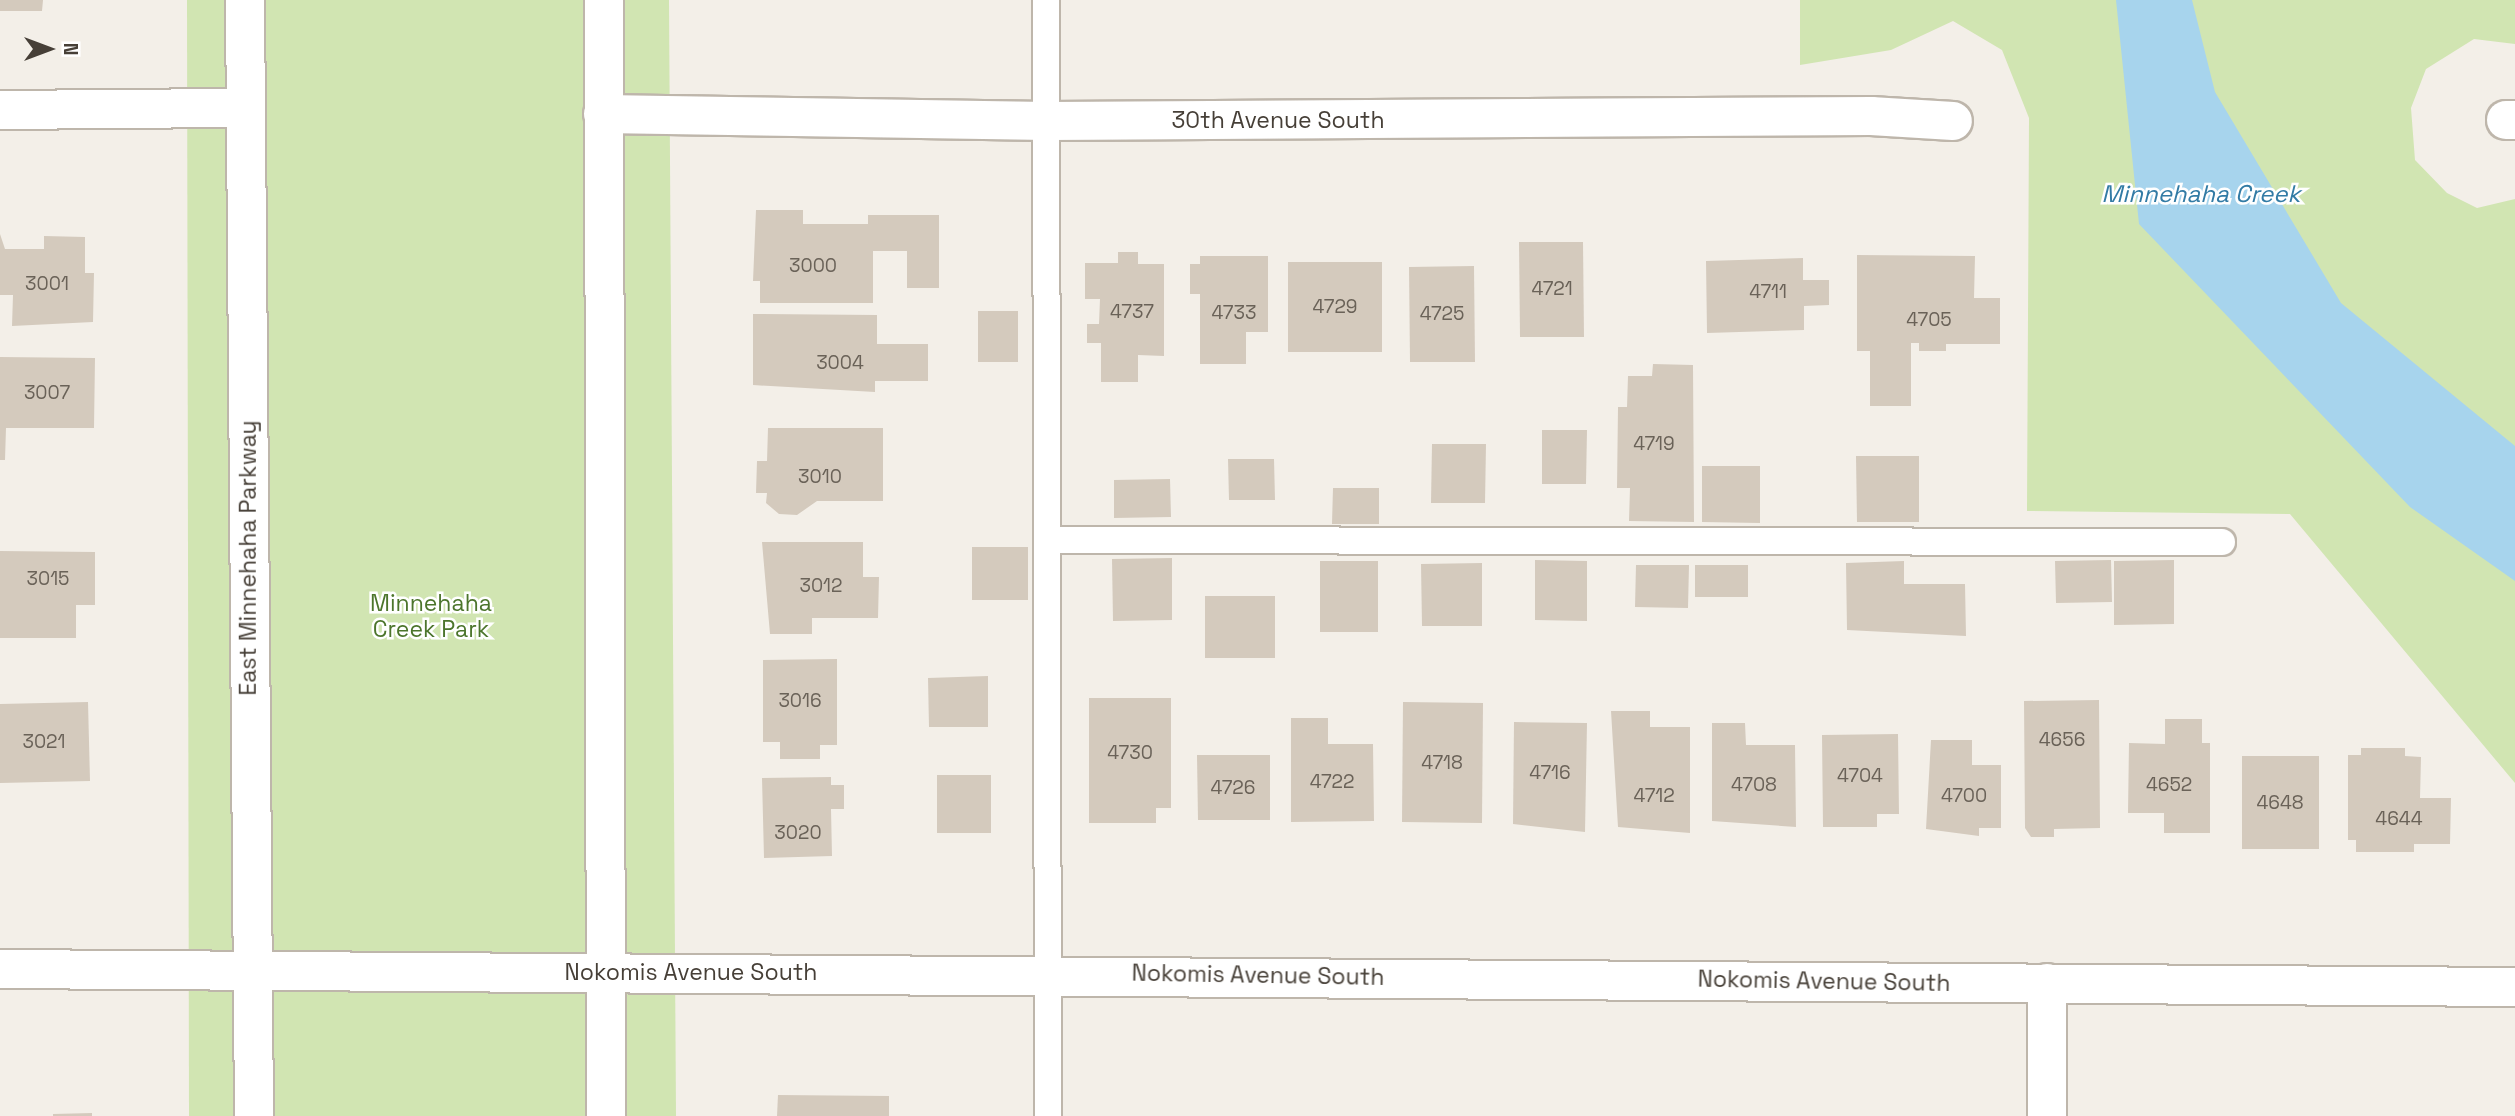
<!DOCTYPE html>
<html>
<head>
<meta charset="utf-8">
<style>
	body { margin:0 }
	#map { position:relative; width:2515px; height:1116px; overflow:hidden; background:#f3efe8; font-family:"Space Grotesk",sans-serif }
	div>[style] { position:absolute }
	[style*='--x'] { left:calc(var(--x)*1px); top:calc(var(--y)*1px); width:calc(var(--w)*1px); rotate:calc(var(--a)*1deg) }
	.green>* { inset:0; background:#d1e5b2 }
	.water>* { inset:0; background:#a7d4ed }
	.building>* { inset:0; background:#d4cabd }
	.roads { filter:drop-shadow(2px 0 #beb6ab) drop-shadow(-2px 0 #beb6ab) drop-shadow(0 2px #beb6ab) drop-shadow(0 -2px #beb6ab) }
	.service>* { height:26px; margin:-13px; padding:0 13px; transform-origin:13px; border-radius:13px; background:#fff }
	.minor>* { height:38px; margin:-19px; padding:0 19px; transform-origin:19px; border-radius:19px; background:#fff }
	.tertiary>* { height:38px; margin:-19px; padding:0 19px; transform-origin:19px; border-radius:19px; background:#fff }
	span { translate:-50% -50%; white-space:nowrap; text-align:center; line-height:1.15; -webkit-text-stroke:5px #fff; paint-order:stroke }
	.number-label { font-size:19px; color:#6a6258 }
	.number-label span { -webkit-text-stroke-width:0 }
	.street-label { font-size:23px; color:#463f37 }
	.park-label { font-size:23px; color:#4c752c }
	.water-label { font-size:24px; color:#327ba5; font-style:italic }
	.north { position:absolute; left:14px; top:14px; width:70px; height:70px; -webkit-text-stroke:5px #fff; paint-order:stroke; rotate:90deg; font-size:19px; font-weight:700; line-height:28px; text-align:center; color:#463f37 }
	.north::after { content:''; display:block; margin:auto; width:24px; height:32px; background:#463f37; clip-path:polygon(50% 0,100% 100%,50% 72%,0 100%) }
</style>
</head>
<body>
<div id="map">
	<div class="green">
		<i style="clip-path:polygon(187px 0,669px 0,676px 1116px,189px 1116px)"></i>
		<i style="clip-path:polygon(1800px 0,2515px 0,2515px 44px,2474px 39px,2426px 69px,2411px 108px,2415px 160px,2447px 193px,2477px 208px,2515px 199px,2515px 783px,2290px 514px,2027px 511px,2029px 118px,2002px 50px,1953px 21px,1891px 50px,1800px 65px)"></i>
	</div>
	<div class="water">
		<i style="clip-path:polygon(2116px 0,2192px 0,2215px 92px,2341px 303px,2515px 446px,2515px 581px,2410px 507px,2139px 224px)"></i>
	</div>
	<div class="building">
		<i style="clip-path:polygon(0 0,43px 0,42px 11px,0 11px)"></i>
		<i style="clip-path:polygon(756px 210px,803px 210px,803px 224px,868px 224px,868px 215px,939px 215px,939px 288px,907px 288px,907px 251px,873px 251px,873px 303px,760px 303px,760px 281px,753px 281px)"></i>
		<i style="clip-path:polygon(0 234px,5px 249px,44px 249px,44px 236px,85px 237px,85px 273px,94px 273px,93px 322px,12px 326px,13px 295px,0 295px)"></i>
		<i style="clip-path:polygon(1519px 242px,1583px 242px,1584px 337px,1520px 337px)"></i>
		<i style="clip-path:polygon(1118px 252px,1138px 252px,1138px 264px,1164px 264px,1164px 356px,1138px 355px,1138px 382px,1101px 382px,1101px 343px,1087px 343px,1087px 324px,1099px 324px,1100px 299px,1085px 299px,1085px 263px,1118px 263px)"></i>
		<i style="clip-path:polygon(1857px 255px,1975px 256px,1974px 298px,2000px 298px,2000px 344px,1946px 344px,1946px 351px,1919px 351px,1919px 343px,1911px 343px,1911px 406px,1870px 406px,1870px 351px,1857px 351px)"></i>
		<i style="clip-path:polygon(1200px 256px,1268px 256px,1268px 332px,1246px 332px,1246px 364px,1200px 364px,1200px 294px,1190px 294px,1190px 264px,1200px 264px)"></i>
		<i style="clip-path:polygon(1803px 258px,1803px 280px,1829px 280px,1829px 305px,1804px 306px,1804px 330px,1707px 333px,1706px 261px)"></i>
		<i style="clip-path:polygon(1288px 262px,1382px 262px,1382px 352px,1288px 352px)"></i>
		<i style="clip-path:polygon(1474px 266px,1475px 362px,1410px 362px,1409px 267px)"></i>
		<i style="clip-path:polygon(978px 311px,1018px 311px,1018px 362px,978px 362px)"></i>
		<i style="clip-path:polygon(753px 314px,877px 315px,877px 344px,928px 344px,928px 381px,875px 381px,875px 392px,753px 385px)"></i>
		<i style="clip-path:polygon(0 357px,95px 358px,94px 428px,6px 428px,5px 460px,0 460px)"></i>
		<i style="clip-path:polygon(1653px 364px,1693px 365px,1694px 522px,1629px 521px,1630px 488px,1617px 488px,1618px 407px,1627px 407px,1628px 376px,1652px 376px)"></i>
		<i style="clip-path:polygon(768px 428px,883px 428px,883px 501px,817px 501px,797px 515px,779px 514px,766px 503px,767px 493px,756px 493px,757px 461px,767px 461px)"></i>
		<i style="clip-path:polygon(1542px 430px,1587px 430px,1586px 484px,1542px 484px)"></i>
		<i style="clip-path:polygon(1432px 444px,1486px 444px,1485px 503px,1431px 503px)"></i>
		<i style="clip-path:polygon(1856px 456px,1919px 456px,1919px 522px,1857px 522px)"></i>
		<i style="clip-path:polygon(1228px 459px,1274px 459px,1275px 500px,1229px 500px)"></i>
		<i style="clip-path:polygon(1702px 466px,1760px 466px,1760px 523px,1702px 522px)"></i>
		<i style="clip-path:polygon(1170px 479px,1171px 517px,1114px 518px,1114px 480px)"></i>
		<i style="clip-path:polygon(1333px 488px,1379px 488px,1379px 524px,1332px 524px)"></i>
		<i style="clip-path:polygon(762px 542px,863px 542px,863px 577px,879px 577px,878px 618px,812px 618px,812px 634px,770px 634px)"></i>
		<i style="clip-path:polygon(972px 547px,1028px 547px,1028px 600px,972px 600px)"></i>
		<i style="clip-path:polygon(0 551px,95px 552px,95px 605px,76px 605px,76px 638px,0 638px)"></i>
		<i style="clip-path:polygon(1172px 558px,1172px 620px,1113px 621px,1112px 559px)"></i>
		<i style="clip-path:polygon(1535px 560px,1587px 561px,1587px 621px,1535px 620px)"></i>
		<i style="clip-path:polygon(2111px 560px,2112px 602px,2056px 603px,2055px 561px)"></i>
		<i style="clip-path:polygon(2174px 560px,2174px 624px,2114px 625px,2114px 561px)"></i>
		<i style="clip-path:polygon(1320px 561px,1378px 561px,1378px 632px,1320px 632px)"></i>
		<i style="clip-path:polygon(1904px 561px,1904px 584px,1965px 584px,1966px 636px,1847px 630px,1846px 563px)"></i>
		<i style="clip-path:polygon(1482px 563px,1482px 626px,1422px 626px,1421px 564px)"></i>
		<i style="clip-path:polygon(1636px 565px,1689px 565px,1688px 608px,1635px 607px)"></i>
		<i style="clip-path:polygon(1695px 565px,1748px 565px,1748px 597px,1695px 597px)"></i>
		<i style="clip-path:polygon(1205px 596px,1275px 596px,1275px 658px,1205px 658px)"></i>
		<i style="clip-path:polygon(837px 659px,837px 745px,820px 745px,820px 759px,780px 759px,780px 742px,763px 742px,763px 660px)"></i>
		<i style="clip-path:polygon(988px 676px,988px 727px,929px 727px,928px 678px)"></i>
		<i style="clip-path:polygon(1089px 698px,1171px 698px,1171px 808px,1156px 808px,1156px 823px,1089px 823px)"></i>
		<i style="clip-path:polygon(2099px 700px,2100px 828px,2054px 829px,2054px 837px,2031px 837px,2025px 828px,2024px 701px)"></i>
		<i style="clip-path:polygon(88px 702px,90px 781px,0 783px,0 704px)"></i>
		<i style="clip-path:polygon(1403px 702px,1483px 703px,1482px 823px,1402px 822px)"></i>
		<i style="clip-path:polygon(1611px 711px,1650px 711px,1650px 727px,1690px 727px,1690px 833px,1618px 827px)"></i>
		<i style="clip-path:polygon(1291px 718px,1328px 718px,1328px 744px,1373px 744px,1374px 821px,1291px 822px)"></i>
		<i style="clip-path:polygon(2165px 719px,2202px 719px,2202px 743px,2210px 743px,2210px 833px,2164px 833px,2164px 813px,2128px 813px,2129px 743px,2165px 744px)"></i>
		<i style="clip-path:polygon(1514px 722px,1587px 723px,1585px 832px,1513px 824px)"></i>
		<i style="clip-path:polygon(1712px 723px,1745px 723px,1746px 745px,1795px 745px,1796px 827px,1712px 821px)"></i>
		<i style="clip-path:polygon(1898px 734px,1899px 814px,1877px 814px,1877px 827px,1823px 827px,1822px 735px)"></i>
		<i style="clip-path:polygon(1931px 740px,1972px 740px,1972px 765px,2001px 765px,2001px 828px,1979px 828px,1979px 836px,1926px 829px)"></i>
		<i style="clip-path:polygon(2361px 748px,2405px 748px,2405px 756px,2421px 757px,2420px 798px,2451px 798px,2450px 844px,2414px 844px,2414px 852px,2356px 852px,2356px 840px,2348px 840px,2348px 755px,2361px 755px)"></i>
		<i style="clip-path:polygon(1197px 755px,1270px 755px,1270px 820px,1198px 820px)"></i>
		<i style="clip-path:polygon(2242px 756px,2319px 756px,2319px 849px,2242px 849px)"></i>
		<i style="clip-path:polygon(937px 775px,991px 775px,991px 833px,937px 833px)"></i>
		<i style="clip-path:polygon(831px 777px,831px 785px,844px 785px,844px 809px,831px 809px,832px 856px,764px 858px,762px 778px)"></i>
		<i style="clip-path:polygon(778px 1095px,889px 1096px,889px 1116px,777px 1116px)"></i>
		<i style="clip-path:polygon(92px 1113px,92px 1116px,53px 1116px,53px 1114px)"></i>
	</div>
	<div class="roads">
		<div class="service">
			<i style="--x:1046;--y:0;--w:1116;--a:89.9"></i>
			<i style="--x:1047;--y:540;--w:1175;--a:0.1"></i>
		</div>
		<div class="minor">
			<i style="--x:604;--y:0;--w:1116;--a:89.9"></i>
			<i style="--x:0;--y:110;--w:245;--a:-0.5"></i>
			<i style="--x:603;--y:114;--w:444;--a:0.9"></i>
			<i style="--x:1047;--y:121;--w:824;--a:-0.35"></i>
			<i style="--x:1871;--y:116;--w:82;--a:3.5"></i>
			<i style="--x:2506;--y:120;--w:9;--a:0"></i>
			<i style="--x:0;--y:969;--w:2515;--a:0.41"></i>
			<i style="--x:2047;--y:1116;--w:133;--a:-90"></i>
		</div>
		<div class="tertiary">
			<i style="--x:245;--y:0;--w:1116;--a:89.54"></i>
		</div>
	</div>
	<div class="number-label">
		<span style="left:813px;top:266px">3000</span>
		<span style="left:47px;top:284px">3001</span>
		<span style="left:1552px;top:289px">4721</span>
		<span style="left:1768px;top:292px">4711</span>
		<span style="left:1335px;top:307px">4729</span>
		<span style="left:1132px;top:312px">4737</span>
		<span style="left:1234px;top:313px">4733</span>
		<span style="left:1442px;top:314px">4725</span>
		<span style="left:1929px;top:320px">4705</span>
		<span style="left:840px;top:363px">3004</span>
		<span style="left:47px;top:393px">3007</span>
		<span style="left:1654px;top:444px">4719</span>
		<span style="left:820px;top:477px">3010</span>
		<span style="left:48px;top:579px">3015</span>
		<span style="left:821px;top:586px">3012</span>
		<span style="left:800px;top:701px">3016</span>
		<span style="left:2062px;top:740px">4656</span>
		<span style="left:44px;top:742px">3021</span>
		<span style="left:1130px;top:753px">4730</span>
		<span style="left:1442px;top:763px">4718</span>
		<span style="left:1550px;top:773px">4716</span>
		<span style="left:1860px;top:776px">4704</span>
		<span style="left:1332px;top:782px">4722</span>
		<span style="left:1754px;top:785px">4708</span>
		<span style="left:2169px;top:785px">4652</span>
		<span style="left:1233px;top:788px">4726</span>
		<span style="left:1654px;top:796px">4712</span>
		<span style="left:1964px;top:796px">4700</span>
		<span style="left:2280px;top:803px">4648</span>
		<span style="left:2399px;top:819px">4644</span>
		<span style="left:798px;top:833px">3020</span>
	</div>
	<div class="street-label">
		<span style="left:1278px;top:120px">30th Avenue South</span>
		<span style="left:248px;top:558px;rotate:-90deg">East Minnehaha Parkway</span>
		<span style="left:691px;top:972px">Nokomis Avenue South</span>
		<span style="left:1258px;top:975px;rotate:1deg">Nokomis Avenue South</span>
		<span style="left:1824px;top:981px;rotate:1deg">Nokomis Avenue South</span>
	</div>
	<div class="park-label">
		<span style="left:431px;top:616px">Minnehaha<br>Creek Park</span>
	</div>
	<div class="water-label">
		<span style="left:2201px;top:194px">Minnehaha Creek</span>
	</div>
	<div class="north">N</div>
</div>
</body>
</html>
